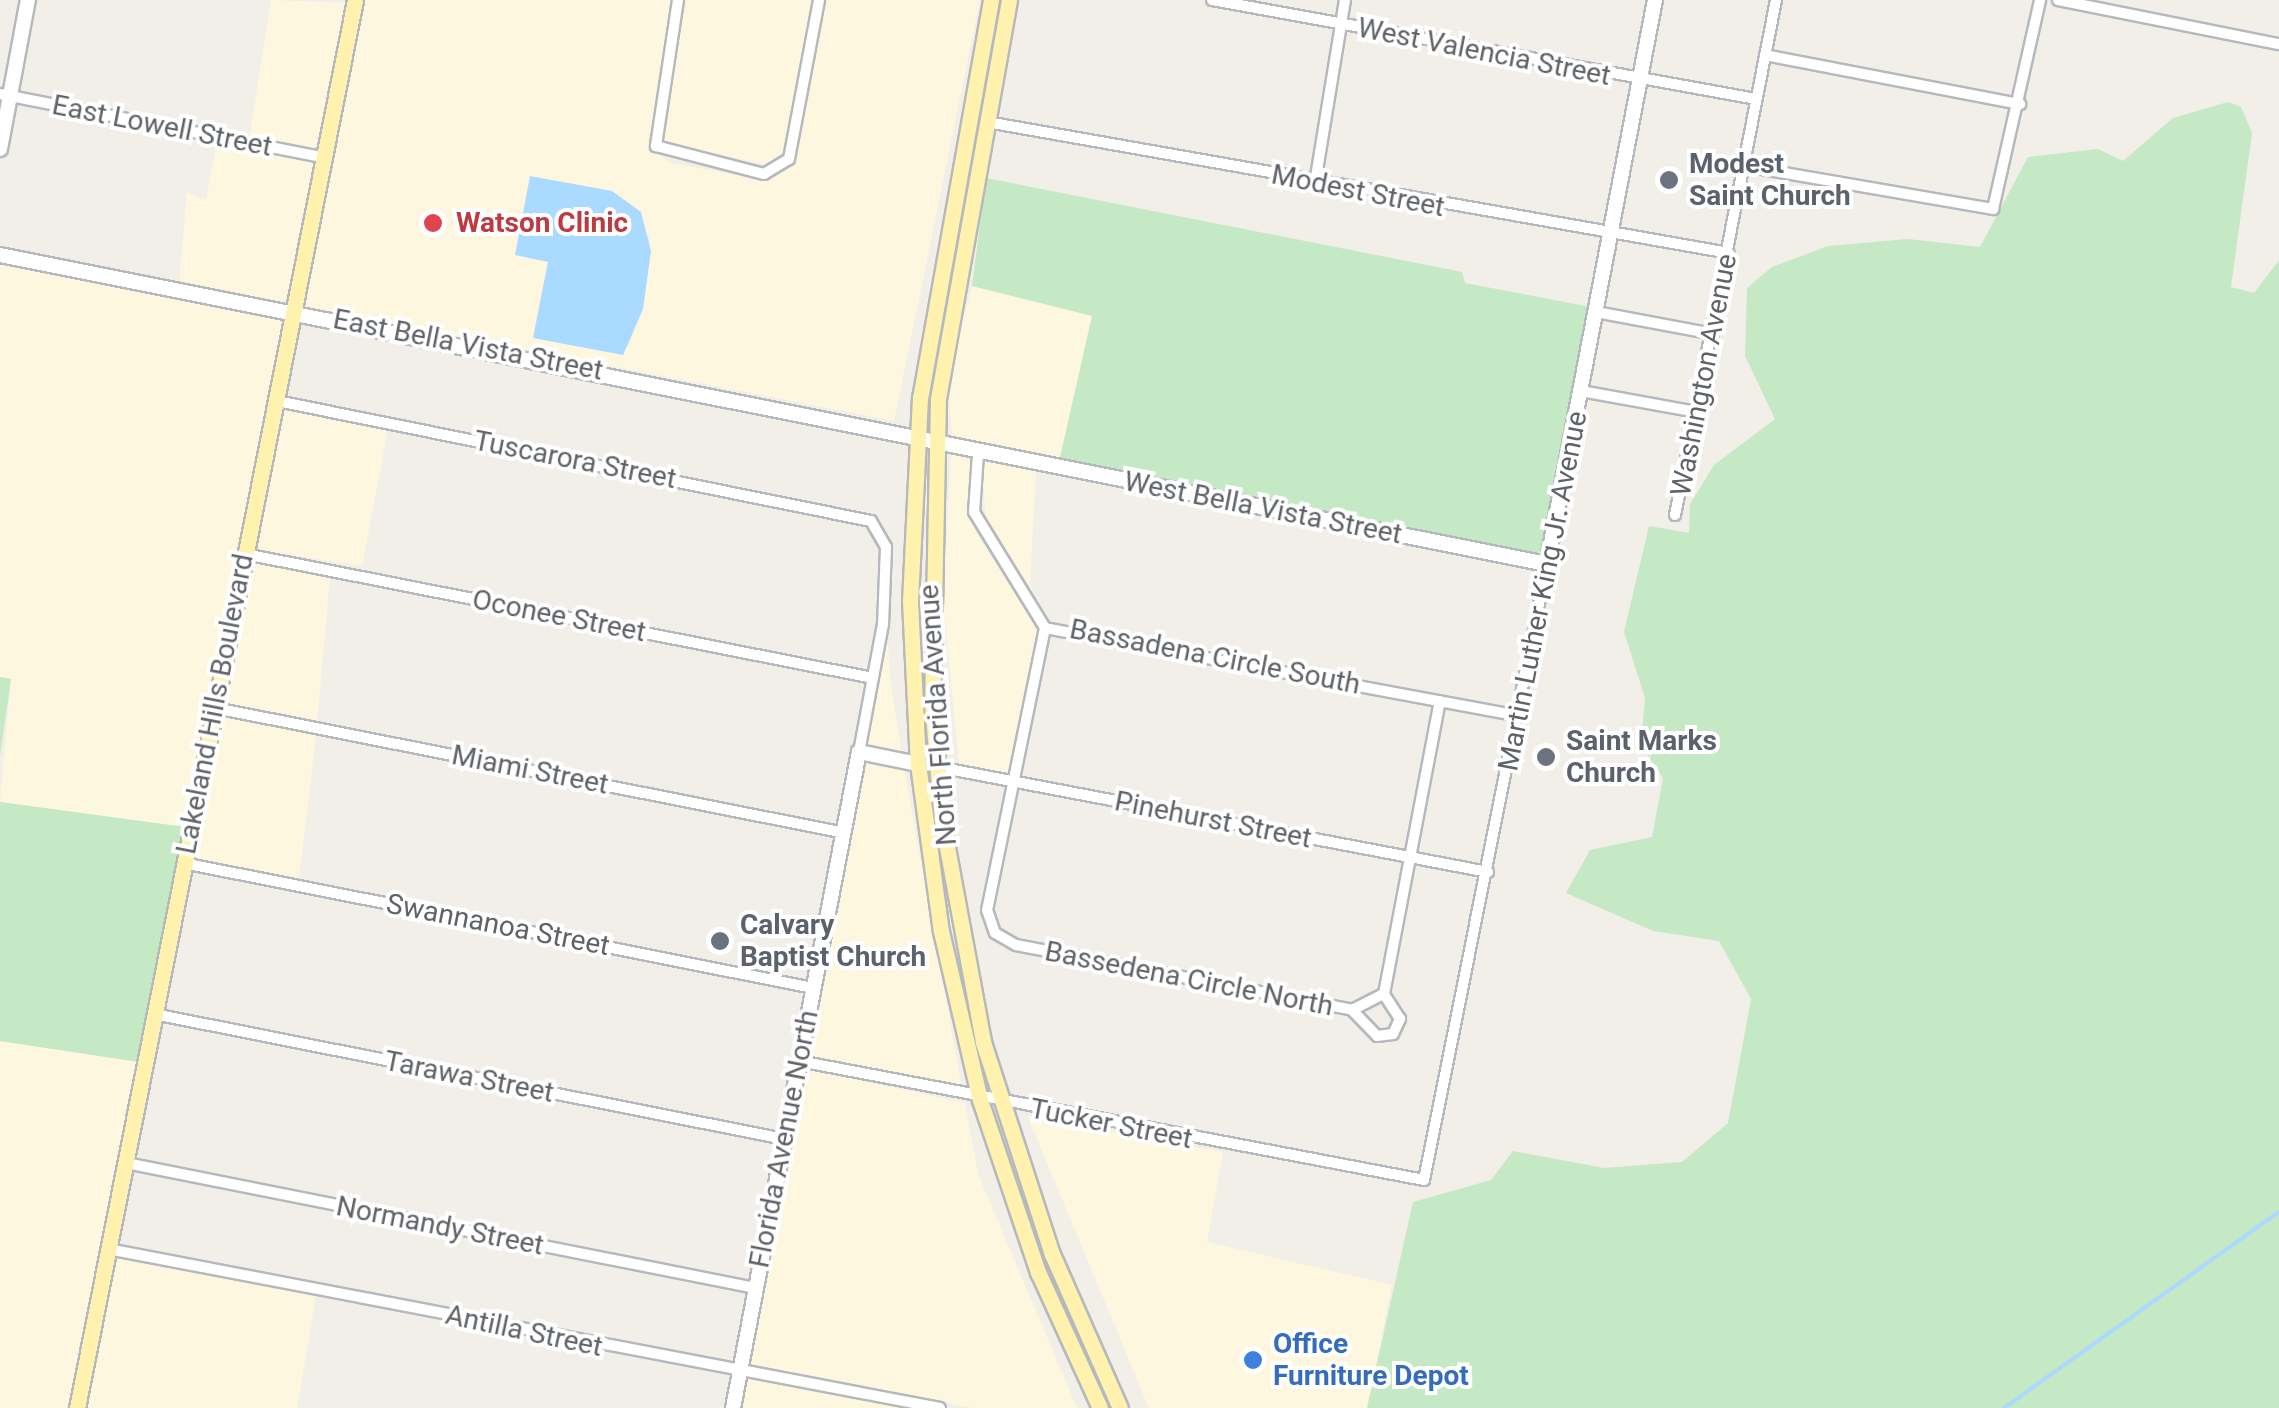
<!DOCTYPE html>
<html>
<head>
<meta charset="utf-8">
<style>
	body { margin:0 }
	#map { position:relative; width:2279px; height:1408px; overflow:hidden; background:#f1efe8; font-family:Roboto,sans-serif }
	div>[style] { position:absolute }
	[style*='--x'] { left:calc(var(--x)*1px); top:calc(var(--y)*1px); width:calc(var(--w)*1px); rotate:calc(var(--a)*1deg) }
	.commercial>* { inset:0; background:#fef7e0 }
	.green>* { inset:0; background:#c5e8c5 }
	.water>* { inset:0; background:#aadaff }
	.stream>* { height:4px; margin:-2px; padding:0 2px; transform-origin:2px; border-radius:2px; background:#aadaff }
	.roads { filter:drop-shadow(2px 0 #b5b8bc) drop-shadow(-2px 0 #b5b8bc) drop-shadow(0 2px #b5b8bc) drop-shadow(0 -2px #b5b8bc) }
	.street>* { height:10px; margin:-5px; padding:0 5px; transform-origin:5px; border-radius:5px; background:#fff }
	.secondary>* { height:14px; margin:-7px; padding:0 7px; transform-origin:7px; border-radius:7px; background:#fff }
	.primary>* { height:15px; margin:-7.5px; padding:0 7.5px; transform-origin:7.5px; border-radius:7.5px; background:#fff2af }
	.dots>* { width:28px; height:28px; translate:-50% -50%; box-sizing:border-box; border:5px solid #fff; border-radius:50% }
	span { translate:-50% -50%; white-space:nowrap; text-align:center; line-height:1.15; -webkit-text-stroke:8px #fff; paint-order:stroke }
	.street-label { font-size:28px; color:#5f6368 }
	.worship-label { font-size:28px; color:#5b616d; font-weight:700 }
	.left { translate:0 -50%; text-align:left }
	.health-label { font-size:28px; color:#be3a42; font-weight:700 }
	.shop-label { font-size:28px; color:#366cbe; font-weight:700 }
</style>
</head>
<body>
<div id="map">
	<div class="commercial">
		<i style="clip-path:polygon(271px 0,349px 3px,320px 151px,219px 131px,250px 134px)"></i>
		<i style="clip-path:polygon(evenodd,360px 0,673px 0,649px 148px,671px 163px,765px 180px,794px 160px,825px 0,980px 0,894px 421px,302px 306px,360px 0,650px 234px,643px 309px,628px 347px,533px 338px,548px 262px,650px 234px)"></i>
		<i style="clip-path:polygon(684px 0,813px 0,784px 157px,774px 166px,661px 142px)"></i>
		<i style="clip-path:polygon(217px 143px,318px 163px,291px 304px,179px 284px,187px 192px,206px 200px)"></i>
		<i style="clip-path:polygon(0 262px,288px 316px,185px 827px,0 802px,11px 679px,0 677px)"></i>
		<i style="clip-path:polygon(972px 286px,1092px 315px,1059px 462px,952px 441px,948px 379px)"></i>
		<i style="clip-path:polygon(281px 408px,388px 429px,362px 566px,252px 549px)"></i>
		<i style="clip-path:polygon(951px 454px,971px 459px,976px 533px,1038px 628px,1008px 774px,959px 764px,943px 601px)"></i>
		<i style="clip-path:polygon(982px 461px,1036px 470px,1030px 585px,1041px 611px,986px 527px)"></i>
		<i style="clip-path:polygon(249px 561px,330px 577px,317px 722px,221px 703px)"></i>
		<i style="clip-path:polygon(887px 631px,891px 685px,902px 755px,865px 747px)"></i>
		<i style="clip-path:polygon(219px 715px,316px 735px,299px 879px,190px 858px)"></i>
		<i style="clip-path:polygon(863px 760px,904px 768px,962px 1089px,806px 1056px)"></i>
		<i style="clip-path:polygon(0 1041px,139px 1062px,72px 1408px,0 1408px)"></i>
		<i style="clip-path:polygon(804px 1068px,965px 1103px,978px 1174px,1077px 1408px,973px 1408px,747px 1366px)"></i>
		<i style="clip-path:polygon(1027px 1115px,1223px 1152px,1207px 1242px,1392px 1285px,1367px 1408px,1149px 1408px)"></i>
		<i style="clip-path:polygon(113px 1256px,316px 1296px,297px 1408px,83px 1408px)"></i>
		<i style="clip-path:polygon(744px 1378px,907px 1408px,738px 1408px)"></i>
	</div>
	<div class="green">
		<i style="clip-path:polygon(2228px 102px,2241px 107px,2252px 133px,2231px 287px,2254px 293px,2279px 260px,2279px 1408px,1367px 1408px,1413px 1202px,1491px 1180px,1513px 1151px,1604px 1168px,1682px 1162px,1728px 1123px,1751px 999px,1719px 941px,1653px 931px,1566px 893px,1590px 850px,1652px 837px,1663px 778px,1641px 745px,1645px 698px,1624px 632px,1649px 526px,1689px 533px,1690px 504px,1714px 465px,1775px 419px,1745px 356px,1747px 288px,1772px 267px,1828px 246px,1908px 239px,1980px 247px,2028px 157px,2098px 149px,2123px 161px,2173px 118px)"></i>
		<i style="clip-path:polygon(986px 178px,1462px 272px,1465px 283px,1591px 307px,1543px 557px,1059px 462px,1092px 316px,972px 286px)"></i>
		<i style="clip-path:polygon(0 677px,11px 679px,0 756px)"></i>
		<i style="clip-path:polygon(0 802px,185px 827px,139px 1062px,0 1041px)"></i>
	</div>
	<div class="water">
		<i style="clip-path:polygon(530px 176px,612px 191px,641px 212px,651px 251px,643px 309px,623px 355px,533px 338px,548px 262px,515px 255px)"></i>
	</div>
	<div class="stream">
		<i style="--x:2004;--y:1408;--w:338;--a:-35.5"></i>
	</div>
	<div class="roads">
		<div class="street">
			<i style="--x:678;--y:0;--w:148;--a:98.6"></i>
			<i style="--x:656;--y:146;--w:112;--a:14.5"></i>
			<i style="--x:764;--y:174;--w:29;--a:-31"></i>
			<i style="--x:789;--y:159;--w:162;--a:-79.3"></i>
			<i style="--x:1212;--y:0;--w:553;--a:10.31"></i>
			<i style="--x:2058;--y:0;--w:225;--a:11.3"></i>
			<i style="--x:1765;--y:55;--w:260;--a:10.9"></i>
			<i style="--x:0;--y:94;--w:331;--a:11.1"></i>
			<i style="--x:987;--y:122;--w:753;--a:10.01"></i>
			<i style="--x:1744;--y:166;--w:253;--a:9.8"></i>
			<i style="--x:1993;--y:209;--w:214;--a:-77.3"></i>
			<i style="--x:1315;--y:183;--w:185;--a:-80.7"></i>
			<i style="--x:1596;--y:312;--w:119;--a:10.6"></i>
			<i style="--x:1581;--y:391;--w:117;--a:10.3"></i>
			<i style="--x:277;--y:401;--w:606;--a:11.42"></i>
			<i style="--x:871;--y:521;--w:30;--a:60"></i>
			<i style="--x:886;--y:547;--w:77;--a:92.2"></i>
			<i style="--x:883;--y:624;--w:130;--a:100.6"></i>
			<i style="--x:978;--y:454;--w:58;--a:93.9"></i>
			<i style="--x:974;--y:512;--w:136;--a:58.5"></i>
			<i style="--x:1675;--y:515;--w:525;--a:-78.9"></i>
			<i style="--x:245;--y:554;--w:640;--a:11.17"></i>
			<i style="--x:1045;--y:628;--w:288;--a:101.6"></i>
			<i style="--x:987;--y:910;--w:24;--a:71"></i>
			<i style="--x:995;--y:933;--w:24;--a:30"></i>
			<i style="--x:1016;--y:945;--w:342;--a:10.9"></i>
			<i style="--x:1352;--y:1010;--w:36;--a:-27"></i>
			<i style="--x:1384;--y:994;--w:298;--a:-79.2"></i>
			<i style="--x:1045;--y:628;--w:481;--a:10.5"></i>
			<i style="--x:215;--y:708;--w:642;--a:11.22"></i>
			<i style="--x:938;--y:767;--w:560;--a:10.81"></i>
			<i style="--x:183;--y:863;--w:642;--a:11.22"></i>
			<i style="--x:1352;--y:1010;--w:36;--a:46"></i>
			<i style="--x:1377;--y:1036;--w:16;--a:-7"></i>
			<i style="--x:1393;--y:1034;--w:17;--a:-65"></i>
			<i style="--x:1400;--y:1019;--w:30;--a:-123"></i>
			<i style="--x:154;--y:1014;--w:642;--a:11.22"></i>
			<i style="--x:799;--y:1061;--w:636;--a:10.78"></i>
			<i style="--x:1424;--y:1180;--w:628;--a:-78.71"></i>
			<i style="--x:126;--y:1163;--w:641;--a:11.24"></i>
			<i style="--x:108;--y:1249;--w:847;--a:10.82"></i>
		</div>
		<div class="secondary">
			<i style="--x:0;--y:149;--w:152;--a:-79.4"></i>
			<i style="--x:0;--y:255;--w:1578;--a:11.3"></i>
			<i style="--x:1547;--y:564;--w:574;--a:-79.16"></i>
			<i style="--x:733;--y:1408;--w:668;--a:-79.13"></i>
			<i style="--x:859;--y:752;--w:60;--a:11.5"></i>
		</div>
		<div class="primary">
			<i style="--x:991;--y:0;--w:403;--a:100.1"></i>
			<i style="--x:920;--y:397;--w:204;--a:92.8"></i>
			<i style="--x:910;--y:601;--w:163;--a:87.2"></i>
			<i style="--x:918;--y:764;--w:169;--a:82.2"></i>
			<i style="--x:941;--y:931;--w:173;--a:77"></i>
			<i style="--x:980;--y:1100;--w:182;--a:71.4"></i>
			<i style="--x:1038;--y:1272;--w:149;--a:65.5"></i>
			<i style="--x:1009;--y:0;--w:405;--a:100.1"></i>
			<i style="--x:938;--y:399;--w:305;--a:91.1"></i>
			<i style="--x:932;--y:704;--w:116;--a:85.1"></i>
			<i style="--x:942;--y:820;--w:226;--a:79.5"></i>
			<i style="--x:983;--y:1042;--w:223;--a:72"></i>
			<i style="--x:1052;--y:1254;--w:168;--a:66.2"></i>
			<i style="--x:77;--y:1408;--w:1435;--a:-78.83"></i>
		</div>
	</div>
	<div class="dots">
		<i style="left:1669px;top:180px;background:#6b7280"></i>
		<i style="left:433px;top:223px;background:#e0444e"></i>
		<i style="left:1546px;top:757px;background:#6b7280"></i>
		<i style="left:720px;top:941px;background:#6b7280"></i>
		<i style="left:1253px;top:1360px;background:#3f7fe0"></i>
	</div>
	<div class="street-label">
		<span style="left:1484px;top:52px;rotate:11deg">West Valencia Street</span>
		<span style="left:162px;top:126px;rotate:11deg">East Lowell Street</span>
		<span style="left:1358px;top:191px;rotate:11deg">Modest Street</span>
		<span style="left:468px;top:345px;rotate:11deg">East Bella Vista Street</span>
		<span style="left:1704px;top:375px;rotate:-79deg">Washington Avenue</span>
		<span style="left:575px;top:460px;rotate:11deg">Tuscarora Street</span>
		<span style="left:1263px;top:508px;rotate:11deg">West Bella Vista Street</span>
		<span style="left:1543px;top:591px;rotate:-79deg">Martin Luther King Jr. Avenue</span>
		<span style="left:559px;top:616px;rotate:11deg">Oconee Street</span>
		<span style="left:1215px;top:657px;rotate:11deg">Bassadena Circle South</span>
		<span style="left:215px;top:704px;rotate:-79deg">Lakeland Hills Boulevard</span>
		<span style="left:938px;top:715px;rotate:-94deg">North Florida Avenue</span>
		<span style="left:530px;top:770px;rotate:11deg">Miami Street</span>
		<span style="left:1213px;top:820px;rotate:11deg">Pinehurst Street</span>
		<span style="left:498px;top:925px;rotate:11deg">Swannanoa Street</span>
		<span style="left:1189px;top:979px;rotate:11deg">Bassedena Circle North</span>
		<span style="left:469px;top:1077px;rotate:11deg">Tarawa Street</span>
		<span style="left:1111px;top:1124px;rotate:11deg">Tucker Street</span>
		<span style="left:784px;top:1139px;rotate:-79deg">Florida Avenue North</span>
		<span style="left:440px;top:1226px;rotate:11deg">Normandy Street</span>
		<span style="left:524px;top:1331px;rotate:12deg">Antilla Street</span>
	</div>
	<div class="worship-label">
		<span class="left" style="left:1689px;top:180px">Modest<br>Saint Church</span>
		<span class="left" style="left:1566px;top:757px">Saint Marks<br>Church</span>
		<span class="left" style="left:740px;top:941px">Calvary<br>Baptist Church</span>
	</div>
	<div class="health-label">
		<span class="left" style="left:456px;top:223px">Watson Clinic</span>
	</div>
	<div class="shop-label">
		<span class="left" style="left:1273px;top:1360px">Office<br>Furniture Depot</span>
	</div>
</div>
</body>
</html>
